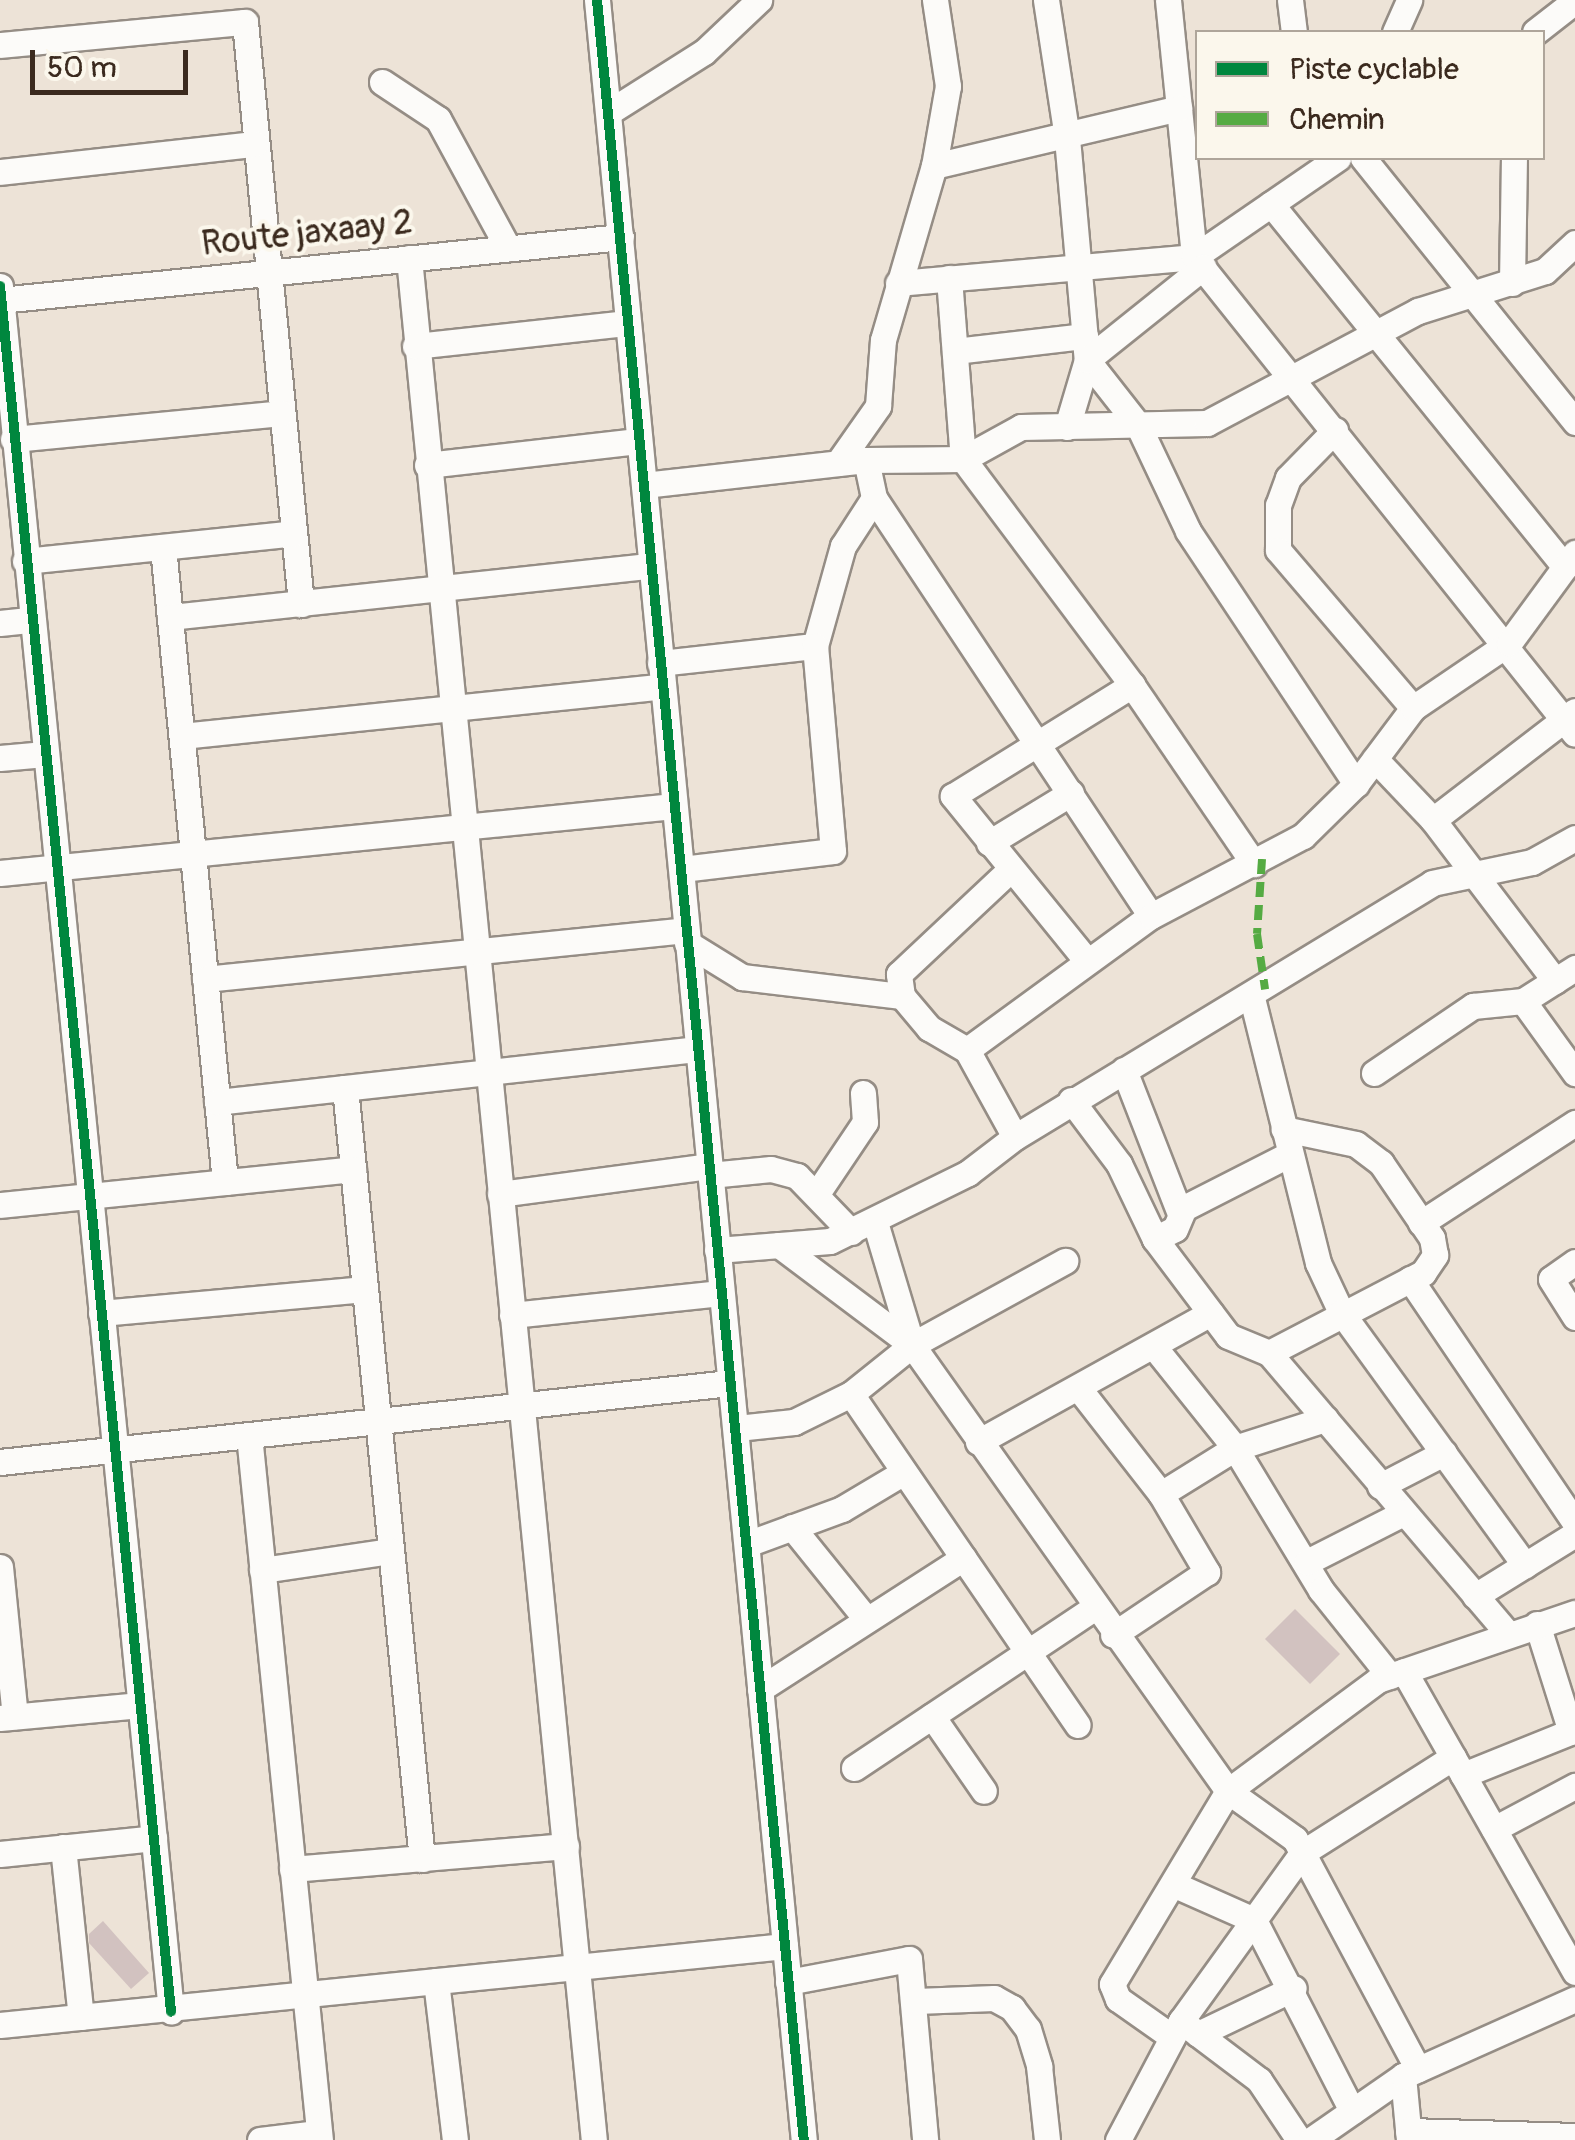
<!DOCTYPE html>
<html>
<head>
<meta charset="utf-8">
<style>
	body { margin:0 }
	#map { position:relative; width:1575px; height:2140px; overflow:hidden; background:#ede3d7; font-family:Pangolin,sans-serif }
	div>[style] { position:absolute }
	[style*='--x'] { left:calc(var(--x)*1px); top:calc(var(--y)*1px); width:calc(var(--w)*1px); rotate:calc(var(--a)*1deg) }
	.building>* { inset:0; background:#d2c2c0 }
	.roads { filter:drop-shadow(2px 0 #958d85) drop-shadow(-2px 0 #958d85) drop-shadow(0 2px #958d85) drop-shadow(0 -2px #958d85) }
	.minor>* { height:25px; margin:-12.5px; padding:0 12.5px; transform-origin:12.5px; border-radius:12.5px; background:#fcfbf9 }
	.quiet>* { height:8px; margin-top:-4px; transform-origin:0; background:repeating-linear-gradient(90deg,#55ab43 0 15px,transparent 0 23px) }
	.cycleway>* { height:10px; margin:-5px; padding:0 5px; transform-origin:5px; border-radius:5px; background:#00873e }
	span { translate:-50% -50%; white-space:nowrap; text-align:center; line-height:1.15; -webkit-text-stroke:8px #fbf7ec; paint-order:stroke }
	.street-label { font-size:35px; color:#3b2a1e }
	.legend { position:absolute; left:1195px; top:30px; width:350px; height:130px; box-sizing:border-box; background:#fbf7ec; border:2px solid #aea59a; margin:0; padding:12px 18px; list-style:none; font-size:30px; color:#3b2a1e }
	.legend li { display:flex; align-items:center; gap:20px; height:50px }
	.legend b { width:50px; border:2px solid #aea59a }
	.scale { position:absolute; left:30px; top:50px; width:158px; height:45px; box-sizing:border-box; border:5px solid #3b2a1e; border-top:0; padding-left:12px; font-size:30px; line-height:35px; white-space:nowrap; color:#3b2a1e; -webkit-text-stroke:8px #fbf7ec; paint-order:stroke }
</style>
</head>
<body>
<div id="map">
	<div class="building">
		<i style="clip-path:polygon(1295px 1609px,1340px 1654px,1310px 1684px,1265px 1639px)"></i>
		<i style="clip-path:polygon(103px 1921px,149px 1973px,131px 1989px,89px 1943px,89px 1934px)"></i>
	</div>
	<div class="roads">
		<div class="minor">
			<i style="--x:597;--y:0;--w:2150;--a:84.48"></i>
			<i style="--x:1046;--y:0;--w:140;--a:81.3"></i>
			<i style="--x:1067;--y:138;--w:223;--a:84.9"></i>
			<i style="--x:1087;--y:360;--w:83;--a:51.9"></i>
			<i style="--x:1138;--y:425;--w:117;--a:64.7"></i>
			<i style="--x:1188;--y:531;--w:304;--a:56.4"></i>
			<i style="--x:1168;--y:0;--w:258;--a:84.2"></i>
			<i style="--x:1194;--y:257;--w:610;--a:51.38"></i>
			<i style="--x:1290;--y:0;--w:32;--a:83"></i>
			<i style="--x:1395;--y:32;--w:35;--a:-66"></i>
			<i style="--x:1535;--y:32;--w:51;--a:-37.8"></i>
			<i style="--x:0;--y:45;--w:246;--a:-5.4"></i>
			<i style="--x:245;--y:22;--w:585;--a:84.5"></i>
			<i style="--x:382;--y:82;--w:67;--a:33.5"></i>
			<i style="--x:438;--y:119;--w:147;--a:61.5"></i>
			<i style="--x:609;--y:112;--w:112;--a:-32.3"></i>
			<i style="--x:704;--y:52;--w:76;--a:-43.4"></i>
			<i style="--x:1363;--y:158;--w:339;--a:51.2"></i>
			<i style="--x:934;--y:166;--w:252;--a:-13.3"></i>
			<i style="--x:0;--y:172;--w:257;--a:-6.3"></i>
			<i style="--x:1271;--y:204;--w:467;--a:51"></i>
			<i style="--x:409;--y:258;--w:1891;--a:84.39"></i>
			<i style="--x:949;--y:278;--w:182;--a:85.6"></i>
			<i style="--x:963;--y:459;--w:282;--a:53.2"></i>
			<i style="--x:1132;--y:685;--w:217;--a:55.7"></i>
			<i style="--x:898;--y:283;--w:297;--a:-5"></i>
			<i style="--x:1194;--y:257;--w:175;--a:-34.5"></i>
			<i style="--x:1512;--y:283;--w:125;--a:-89.1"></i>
			<i style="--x:0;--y:286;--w:1734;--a:84.34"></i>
			<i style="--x:0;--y:300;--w:624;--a:-5.79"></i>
			<i style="--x:415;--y:346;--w:213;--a:-6.2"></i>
			<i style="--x:955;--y:351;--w:131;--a:-6.6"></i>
			<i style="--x:1067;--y:427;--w:70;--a:-73.4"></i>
			<i style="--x:1087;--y:360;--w:149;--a:-38.7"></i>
			<i style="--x:1335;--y:430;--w:67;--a:134.4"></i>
			<i style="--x:1288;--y:478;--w:29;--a:110"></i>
			<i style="--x:1278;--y:505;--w:45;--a:90"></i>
			<i style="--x:1278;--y:550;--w:208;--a:49.5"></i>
			<i style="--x:13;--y:439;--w:270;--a:-5.5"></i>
			<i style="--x:866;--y:460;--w:39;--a:78"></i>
			<i style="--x:874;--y:498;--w:501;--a:56.47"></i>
			<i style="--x:838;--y:463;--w:70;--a:-54.9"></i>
			<i style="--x:878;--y:406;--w:66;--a:-85.7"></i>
			<i style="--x:883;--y:340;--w:181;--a:-73.7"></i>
			<i style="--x:934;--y:166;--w:81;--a:-80.1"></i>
			<i style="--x:948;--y:86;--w:87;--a:-98.6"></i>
			<i style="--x:427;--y:465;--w:212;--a:-6.5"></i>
			<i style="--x:644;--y:485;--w:223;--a:-6.4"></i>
			<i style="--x:866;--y:460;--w:97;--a:-0.6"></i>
			<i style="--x:963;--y:459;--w:66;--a:-28.9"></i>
			<i style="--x:1021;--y:427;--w:186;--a:-1.2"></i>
			<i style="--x:1207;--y:423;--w:239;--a:-28"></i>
			<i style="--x:1418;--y:311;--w:133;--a:-17.5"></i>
			<i style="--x:1545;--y:271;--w:41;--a:-43"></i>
			<i style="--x:163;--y:547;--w:638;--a:84.42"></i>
			<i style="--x:25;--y:561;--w:270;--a:-5.9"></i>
			<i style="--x:170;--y:617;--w:483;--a:-6.1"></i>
			<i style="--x:0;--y:623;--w:31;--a:-6"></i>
			<i style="--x:660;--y:663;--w:156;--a:-6.3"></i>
			<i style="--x:815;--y:646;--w:104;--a:-74.4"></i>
			<i style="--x:843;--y:546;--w:57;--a:-57.1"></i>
			<i style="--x:182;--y:736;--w:483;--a:-5.9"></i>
			<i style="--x:0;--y:758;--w:45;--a:-5.1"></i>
			<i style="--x:1375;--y:759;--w:84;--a:46.4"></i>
			<i style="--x:1433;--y:820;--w:202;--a:52.8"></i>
			<i style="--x:1433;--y:820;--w:179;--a:-37.5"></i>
			<i style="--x:989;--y:843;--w:96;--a:-31.4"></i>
			<i style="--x:682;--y:869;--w:152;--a:-6.8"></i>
			<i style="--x:833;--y:851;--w:206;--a:-95"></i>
			<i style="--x:0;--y:873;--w:677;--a:-5.68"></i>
			<i style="--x:687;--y:943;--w:65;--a:31.7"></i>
			<i style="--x:742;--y:977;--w:161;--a:6.8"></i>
			<i style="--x:902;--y:996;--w:42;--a:49.8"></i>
			<i style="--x:929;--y:1028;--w:44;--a:30.1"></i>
			<i style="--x:967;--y:1050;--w:99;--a:61.1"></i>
			<i style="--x:1015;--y:1137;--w:488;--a:-31.3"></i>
			<i style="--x:1432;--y:883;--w:102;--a:-11.9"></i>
			<i style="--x:1532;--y:862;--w:49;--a:-29.2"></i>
			<i style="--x:1087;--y:961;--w:213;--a:-129.1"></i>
			<i style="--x:953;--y:796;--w:211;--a:-31.8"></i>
			<i style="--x:205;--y:979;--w:483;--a:-5.8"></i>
			<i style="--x:902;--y:996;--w:22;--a:-98"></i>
			<i style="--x:899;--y:974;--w:154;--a:-43.2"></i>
			<i style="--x:1252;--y:998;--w:273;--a:76"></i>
			<i style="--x:1318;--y:1263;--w:54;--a:64.9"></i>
			<i style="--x:1341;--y:1312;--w:313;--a:54"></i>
			<i style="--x:1523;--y:1001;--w:89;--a:54.2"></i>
			<i style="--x:967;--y:1050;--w:228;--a:-36.1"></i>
			<i style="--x:1151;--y:916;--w:172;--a:-27.8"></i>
			<i style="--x:1303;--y:836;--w:74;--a:-44.5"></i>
			<i style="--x:1356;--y:784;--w:95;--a:-53.1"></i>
			<i style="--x:1413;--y:708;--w:116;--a:-34.1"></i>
			<i style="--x:1509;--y:643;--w:112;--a:-53.7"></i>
			<i style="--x:1124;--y:1070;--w:151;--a:68.7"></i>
			<i style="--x:1374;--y:1073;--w:120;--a:-34.1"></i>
			<i style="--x:1473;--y:1006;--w:50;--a:-5.7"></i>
			<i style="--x:1523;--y:1001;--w:62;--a:-32.4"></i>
			<i style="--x:345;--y:1088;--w:775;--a:84.3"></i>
			<i style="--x:1071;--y:1100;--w:80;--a:53.1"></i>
			<i style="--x:1119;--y:1164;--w:83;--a:64.4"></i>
			<i style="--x:1155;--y:1239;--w:121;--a:53"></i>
			<i style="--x:1228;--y:1336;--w:44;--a:22.5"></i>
			<i style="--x:1269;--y:1353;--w:367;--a:49.6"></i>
			<i style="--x:217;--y:1102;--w:483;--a:-6.3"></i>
			<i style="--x:710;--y:1175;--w:61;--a:-5.6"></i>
			<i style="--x:771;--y:1169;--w:27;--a:15"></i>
			<i style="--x:797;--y:1176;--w:78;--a:46"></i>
			<i style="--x:818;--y:1192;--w:84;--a:-56.1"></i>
			<i style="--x:865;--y:1122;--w:29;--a:-94"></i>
			<i style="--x:500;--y:1194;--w:211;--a:-7.6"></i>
			<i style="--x:0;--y:1205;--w:355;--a:-5.8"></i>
			<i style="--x:875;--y:1222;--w:128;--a:73.3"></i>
			<i style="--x:912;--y:1345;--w:547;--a:54.68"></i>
			<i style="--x:1228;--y:1791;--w:82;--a:35.6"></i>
			<i style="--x:1295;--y:1839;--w:261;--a:61.9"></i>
			<i style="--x:1421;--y:1223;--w:184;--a:-33"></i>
			<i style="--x:1155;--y:1239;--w:22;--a:-27"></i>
			<i style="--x:1175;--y:1229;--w:23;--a:-67"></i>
			<i style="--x:1184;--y:1208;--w:119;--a:-27"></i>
			<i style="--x:779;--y:1245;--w:166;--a:36.9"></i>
			<i style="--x:717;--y:1250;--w:113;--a:-4.6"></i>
			<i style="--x:830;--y:1241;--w:154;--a:-26.2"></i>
			<i style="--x:968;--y:1173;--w:59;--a:-37.5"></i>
			<i style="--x:1575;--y:1262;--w:29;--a:145"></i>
			<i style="--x:1551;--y:1279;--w:45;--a:57.7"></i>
			<i style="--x:1410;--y:1279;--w:295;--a:55.9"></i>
			<i style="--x:101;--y:1313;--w:265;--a:-5.2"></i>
			<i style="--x:512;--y:1315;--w:210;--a:-6"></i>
			<i style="--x:1155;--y:1348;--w:128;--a:51.3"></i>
			<i style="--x:1235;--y:1448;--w:166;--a:58.8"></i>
			<i style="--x:1321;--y:1590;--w:110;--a:51.3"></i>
			<i style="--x:1269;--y:1353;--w:174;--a:-27.5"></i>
			<i style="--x:1423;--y:1273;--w:22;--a:-56"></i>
			<i style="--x:1435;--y:1255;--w:17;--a:-100"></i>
			<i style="--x:1432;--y:1238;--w:91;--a:-124.2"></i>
			<i style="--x:1381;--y:1163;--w:31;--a:-143"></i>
			<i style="--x:1356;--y:1144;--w:74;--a:-168.2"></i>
			<i style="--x:1080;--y:1390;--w:132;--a:52.1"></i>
			<i style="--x:1161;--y:1494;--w:91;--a:59.5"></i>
			<i style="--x:1207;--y:1572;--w:113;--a:146.2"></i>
			<i style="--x:851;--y:1394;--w:401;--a:55.6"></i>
			<i style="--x:737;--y:1428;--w:57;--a:-6"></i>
			<i style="--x:794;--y:1422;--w:64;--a:-26.2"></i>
			<i style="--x:851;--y:1394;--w:78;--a:-38.8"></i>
			<i style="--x:912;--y:1345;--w:175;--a:-28.8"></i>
			<i style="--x:249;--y:1435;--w:709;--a:84.25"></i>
			<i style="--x:978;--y:1442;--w:266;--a:-29"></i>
			<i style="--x:0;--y:1462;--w:734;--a:-6.18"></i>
			<i style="--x:1380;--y:1486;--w:72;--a:-27.3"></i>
			<i style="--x:1161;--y:1494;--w:87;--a:-31.9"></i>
			<i style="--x:1235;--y:1448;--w:95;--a:-17.9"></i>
			<i style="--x:792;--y:1527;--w:119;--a:51.1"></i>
			<i style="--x:747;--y:1544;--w:101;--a:-20.2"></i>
			<i style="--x:842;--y:1509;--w:72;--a:-30.8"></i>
			<i style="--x:1307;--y:1562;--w:108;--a:-27"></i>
			<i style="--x:0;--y:1567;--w:150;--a:84.3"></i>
			<i style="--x:262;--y:1570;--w:130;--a:-8.4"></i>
			<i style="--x:1475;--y:1596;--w:118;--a:-31.8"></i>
			<i style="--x:1537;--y:1624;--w:113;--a:72.5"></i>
			<i style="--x:1404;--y:1671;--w:346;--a:60.4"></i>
			<i style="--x:760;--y:1689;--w:242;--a:-32.8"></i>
			<i style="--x:932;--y:1716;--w:91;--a:55.3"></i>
			<i style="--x:0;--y:1718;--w:141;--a:-5.3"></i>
			<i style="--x:854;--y:1768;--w:288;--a:-33.7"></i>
			<i style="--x:1463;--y:1775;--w:121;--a:-21.9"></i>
			<i style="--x:1494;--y:1829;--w:92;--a:-28"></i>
			<i style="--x:63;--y:1847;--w:171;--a:84"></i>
			<i style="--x:0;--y:1854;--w:155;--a:-5.9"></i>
			<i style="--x:292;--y:1869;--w:275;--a:-4.8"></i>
			<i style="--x:1175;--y:1885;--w:86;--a:23.9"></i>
			<i style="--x:1254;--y:1920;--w:215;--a:62.8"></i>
			<i style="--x:436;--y:1981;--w:160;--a:83.2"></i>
			<i style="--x:788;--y:1982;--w:123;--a:-10.8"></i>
			<i style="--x:909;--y:1959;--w:182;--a:84.9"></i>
			<i style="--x:916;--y:2001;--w:78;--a:-2.2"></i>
			<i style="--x:994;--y:1998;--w:21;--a:29"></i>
			<i style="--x:1012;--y:2008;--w:26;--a:53"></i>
			<i style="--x:1028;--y:2029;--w:39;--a:73"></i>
			<i style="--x:1039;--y:2066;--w:74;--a:83.8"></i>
			<i style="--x:1181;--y:2021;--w:98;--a:37.1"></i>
			<i style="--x:1259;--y:2080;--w:72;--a:56.3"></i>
			<i style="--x:0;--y:2025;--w:789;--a:-5.75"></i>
			<i style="--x:1198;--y:2034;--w:106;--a:-25.6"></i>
			<i style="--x:1172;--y:2037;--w:66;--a:-144.9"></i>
			<i style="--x:1118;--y:1999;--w:16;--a:-112"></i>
			<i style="--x:1112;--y:1984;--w:225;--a:-59"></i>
			<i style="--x:1228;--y:1791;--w:187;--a:-36.5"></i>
			<i style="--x:1378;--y:1680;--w:208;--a:-18.8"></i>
			<i style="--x:1403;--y:2076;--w:64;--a:84.6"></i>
			<i style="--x:1408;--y:2131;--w:167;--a:1.7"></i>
			<i style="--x:260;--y:2140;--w:58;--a:-6.9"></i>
			<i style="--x:1118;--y:2140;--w:135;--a:-62.1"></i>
			<i style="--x:1181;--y:2021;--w:207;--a:-54.2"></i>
			<i style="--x:1302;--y:1853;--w:179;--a:-32.4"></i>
			<i style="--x:1311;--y:2140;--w:112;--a:-34.8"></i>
			<i style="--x:1403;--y:2076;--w:188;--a:-24.1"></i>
		</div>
	</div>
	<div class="quiet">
		<i style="--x:1262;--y:859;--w:75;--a:93.8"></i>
		<i style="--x:1257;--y:934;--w:56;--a:81.7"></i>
	</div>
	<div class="cycleway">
		<i style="--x:597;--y:0;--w:2150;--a:84.48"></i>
		<i style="--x:0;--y:286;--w:1734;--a:84.34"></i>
	</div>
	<div class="street-label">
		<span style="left:307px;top:233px;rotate:-6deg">Route jaxaay 2</span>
	</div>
	<ul class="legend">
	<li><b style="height:12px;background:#00873e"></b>Piste cyclable</li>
	<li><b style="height:12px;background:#55ab43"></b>Chemin</li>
	</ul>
	<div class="scale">50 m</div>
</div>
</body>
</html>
